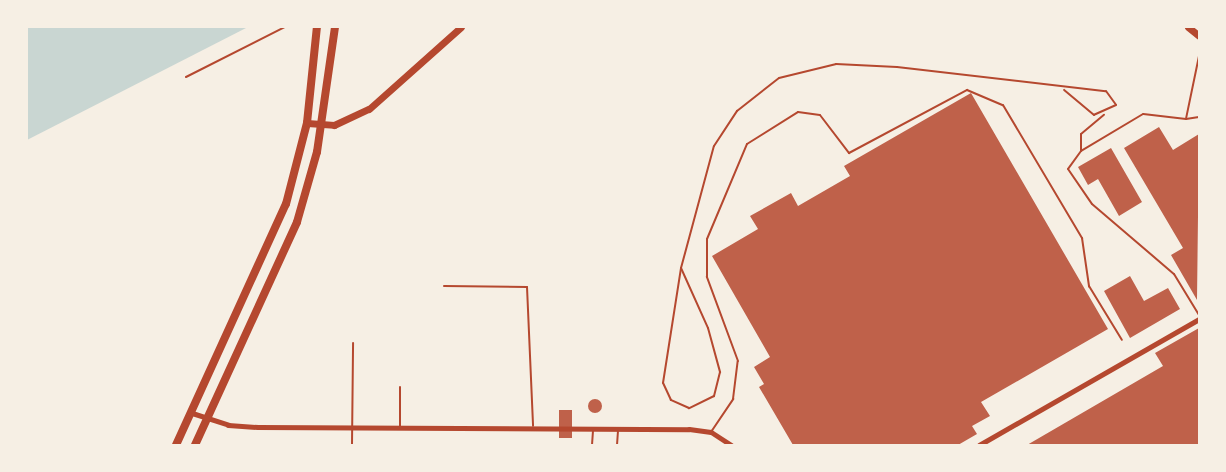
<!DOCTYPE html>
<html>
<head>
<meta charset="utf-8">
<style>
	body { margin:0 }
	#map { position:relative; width:1226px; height:472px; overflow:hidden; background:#f6efe4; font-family:"IBM Plex Serif",serif }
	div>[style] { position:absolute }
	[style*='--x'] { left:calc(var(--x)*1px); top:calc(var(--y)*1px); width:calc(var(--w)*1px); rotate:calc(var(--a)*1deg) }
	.water>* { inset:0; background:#c9d6d2 }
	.building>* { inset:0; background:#bf614a }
	.round { border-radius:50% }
	.service>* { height:2px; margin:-1px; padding:0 1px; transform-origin:1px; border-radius:1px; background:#b5482f }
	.minor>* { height:5px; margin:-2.5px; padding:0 2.5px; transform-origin:2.5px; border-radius:2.5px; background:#b5482f }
	.tertiary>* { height:7px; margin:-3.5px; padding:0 3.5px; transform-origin:3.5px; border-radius:3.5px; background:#b5482f }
	.primary>* { height:8px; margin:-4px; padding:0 4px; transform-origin:4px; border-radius:4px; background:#b5482f }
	span { translate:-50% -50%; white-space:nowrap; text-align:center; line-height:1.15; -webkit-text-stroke:5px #f6efe4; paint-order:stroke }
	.frame { position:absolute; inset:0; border:28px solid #f6efe4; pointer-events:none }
</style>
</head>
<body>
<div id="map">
	<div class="water">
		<i style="clip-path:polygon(27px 27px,248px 27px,27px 140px)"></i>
	</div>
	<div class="building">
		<i style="clip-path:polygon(971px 93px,1108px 329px,981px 402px,990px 416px,972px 426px,977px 434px,958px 445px,793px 445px,759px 387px,764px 384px,754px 367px,770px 357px,712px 256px,758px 229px,750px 216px,791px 193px,798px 206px,850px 176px,844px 166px)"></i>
		<i style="clip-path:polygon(1159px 127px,1173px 150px,1199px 134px,1197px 300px,1171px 255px,1183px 248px,1124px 148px)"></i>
		<i style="clip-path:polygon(1111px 148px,1142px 202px,1119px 216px,1098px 179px,1088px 185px,1078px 167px)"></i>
		<i style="clip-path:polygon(1130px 276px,1144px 301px,1168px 288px,1180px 309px,1130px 338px,1104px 291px)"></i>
		<i style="clip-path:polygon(1199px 328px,1199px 445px,1027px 445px,1163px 366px,1155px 353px)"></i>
		<i class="round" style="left:588px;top:399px;width:14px;height:14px"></i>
		<i style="clip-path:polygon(559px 410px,572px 410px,572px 438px,559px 438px)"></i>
	</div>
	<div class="service">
		<i style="--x:1199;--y:56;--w:64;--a:101.7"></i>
		<i style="--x:1186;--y:119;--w:43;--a:-173.4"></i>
		<i style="--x:1143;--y:114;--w:72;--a:149.2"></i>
		<i style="--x:1081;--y:151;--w:22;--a:126"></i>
		<i style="--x:1068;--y:169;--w:42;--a:55.6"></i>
		<i style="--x:1092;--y:204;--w:108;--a:40.5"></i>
		<i style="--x:1174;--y:274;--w:48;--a:58.6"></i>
		<i style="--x:186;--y:77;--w:111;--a:-26.8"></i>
		<i style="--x:1186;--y:119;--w:13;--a:-9"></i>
		<i style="--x:1081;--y:151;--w:17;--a:-90"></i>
		<i style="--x:1081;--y:134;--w:30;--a:-40"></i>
		<i style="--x:681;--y:268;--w:126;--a:-74.9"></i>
		<i style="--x:714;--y:146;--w:42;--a:-56.7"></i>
		<i style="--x:737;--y:111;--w:53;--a:-38.2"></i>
		<i style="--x:779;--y:78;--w:59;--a:-13.8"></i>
		<i style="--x:836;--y:64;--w:61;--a:2.8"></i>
		<i style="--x:897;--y:67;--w:210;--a:6.6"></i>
		<i style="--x:1106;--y:91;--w:17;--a:54"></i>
		<i style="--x:1116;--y:105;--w:24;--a:156"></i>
		<i style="--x:1094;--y:115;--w:39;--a:-140"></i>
		<i style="--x:681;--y:268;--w:66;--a:65.8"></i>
		<i style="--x:708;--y:328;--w:46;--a:74.7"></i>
		<i style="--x:720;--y:372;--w:25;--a:104"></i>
		<i style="--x:714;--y:396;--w:28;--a:154"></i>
		<i style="--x:689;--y:408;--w:20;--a:-156"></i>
		<i style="--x:671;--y:400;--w:19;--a:-115"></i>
		<i style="--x:663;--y:383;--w:116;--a:-81.1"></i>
		<i style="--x:444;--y:286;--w:83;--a:0.7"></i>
		<i style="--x:527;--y:287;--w:139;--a:87.5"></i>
		<i style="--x:400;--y:387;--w:39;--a:90"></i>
		<i style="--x:711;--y:432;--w:40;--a:-56"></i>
		<i style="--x:733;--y:399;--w:38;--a:-83"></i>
		<i style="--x:738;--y:361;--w:90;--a:-110.3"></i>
		<i style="--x:707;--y:277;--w:38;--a:-90"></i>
		<i style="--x:707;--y:239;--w:103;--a:-67.2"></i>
		<i style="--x:747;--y:144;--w:60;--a:-32.1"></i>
		<i style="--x:798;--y:112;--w:22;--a:8"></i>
		<i style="--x:820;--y:115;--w:48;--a:52.7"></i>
		<i style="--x:849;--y:153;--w:134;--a:-28.1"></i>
		<i style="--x:967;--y:90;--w:39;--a:23"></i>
		<i style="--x:1003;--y:105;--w:155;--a:59.3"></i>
		<i style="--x:1082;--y:238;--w:49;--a:81.7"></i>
		<i style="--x:1089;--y:286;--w:63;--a:58.6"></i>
		<i style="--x:352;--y:445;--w:102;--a:-89.4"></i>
		<i style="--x:592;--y:445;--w:16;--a:-86"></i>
		<i style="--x:617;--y:445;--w:15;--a:-86"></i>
	</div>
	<div class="minor">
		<i style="--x:192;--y:413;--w:38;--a:18"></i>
		<i style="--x:228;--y:425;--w:30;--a:4"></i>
		<i style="--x:258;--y:427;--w:431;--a:0.3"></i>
		<i style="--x:689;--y:429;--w:22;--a:8"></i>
		<i style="--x:711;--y:432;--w:24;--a:33"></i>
		<i style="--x:979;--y:445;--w:254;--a:-29.8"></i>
	</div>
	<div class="tertiary">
		<i style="--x:1188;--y:27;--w:14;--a:39"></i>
		<i style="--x:307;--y:123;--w:27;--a:4"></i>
		<i style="--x:334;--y:125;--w:38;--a:-25"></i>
		<i style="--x:369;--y:109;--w:123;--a:-41.7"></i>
	</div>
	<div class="primary">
		<i style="--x:176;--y:445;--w:265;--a:-65.5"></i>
		<i style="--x:286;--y:204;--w:84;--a:-75.5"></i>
		<i style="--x:307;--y:123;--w:97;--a:-84.1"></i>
		<i style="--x:195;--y:445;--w:245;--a:-65.4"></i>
		<i style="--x:297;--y:222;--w:73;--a:-74.1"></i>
		<i style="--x:317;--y:152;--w:126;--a:-81.8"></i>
	</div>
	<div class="frame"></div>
</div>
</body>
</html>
